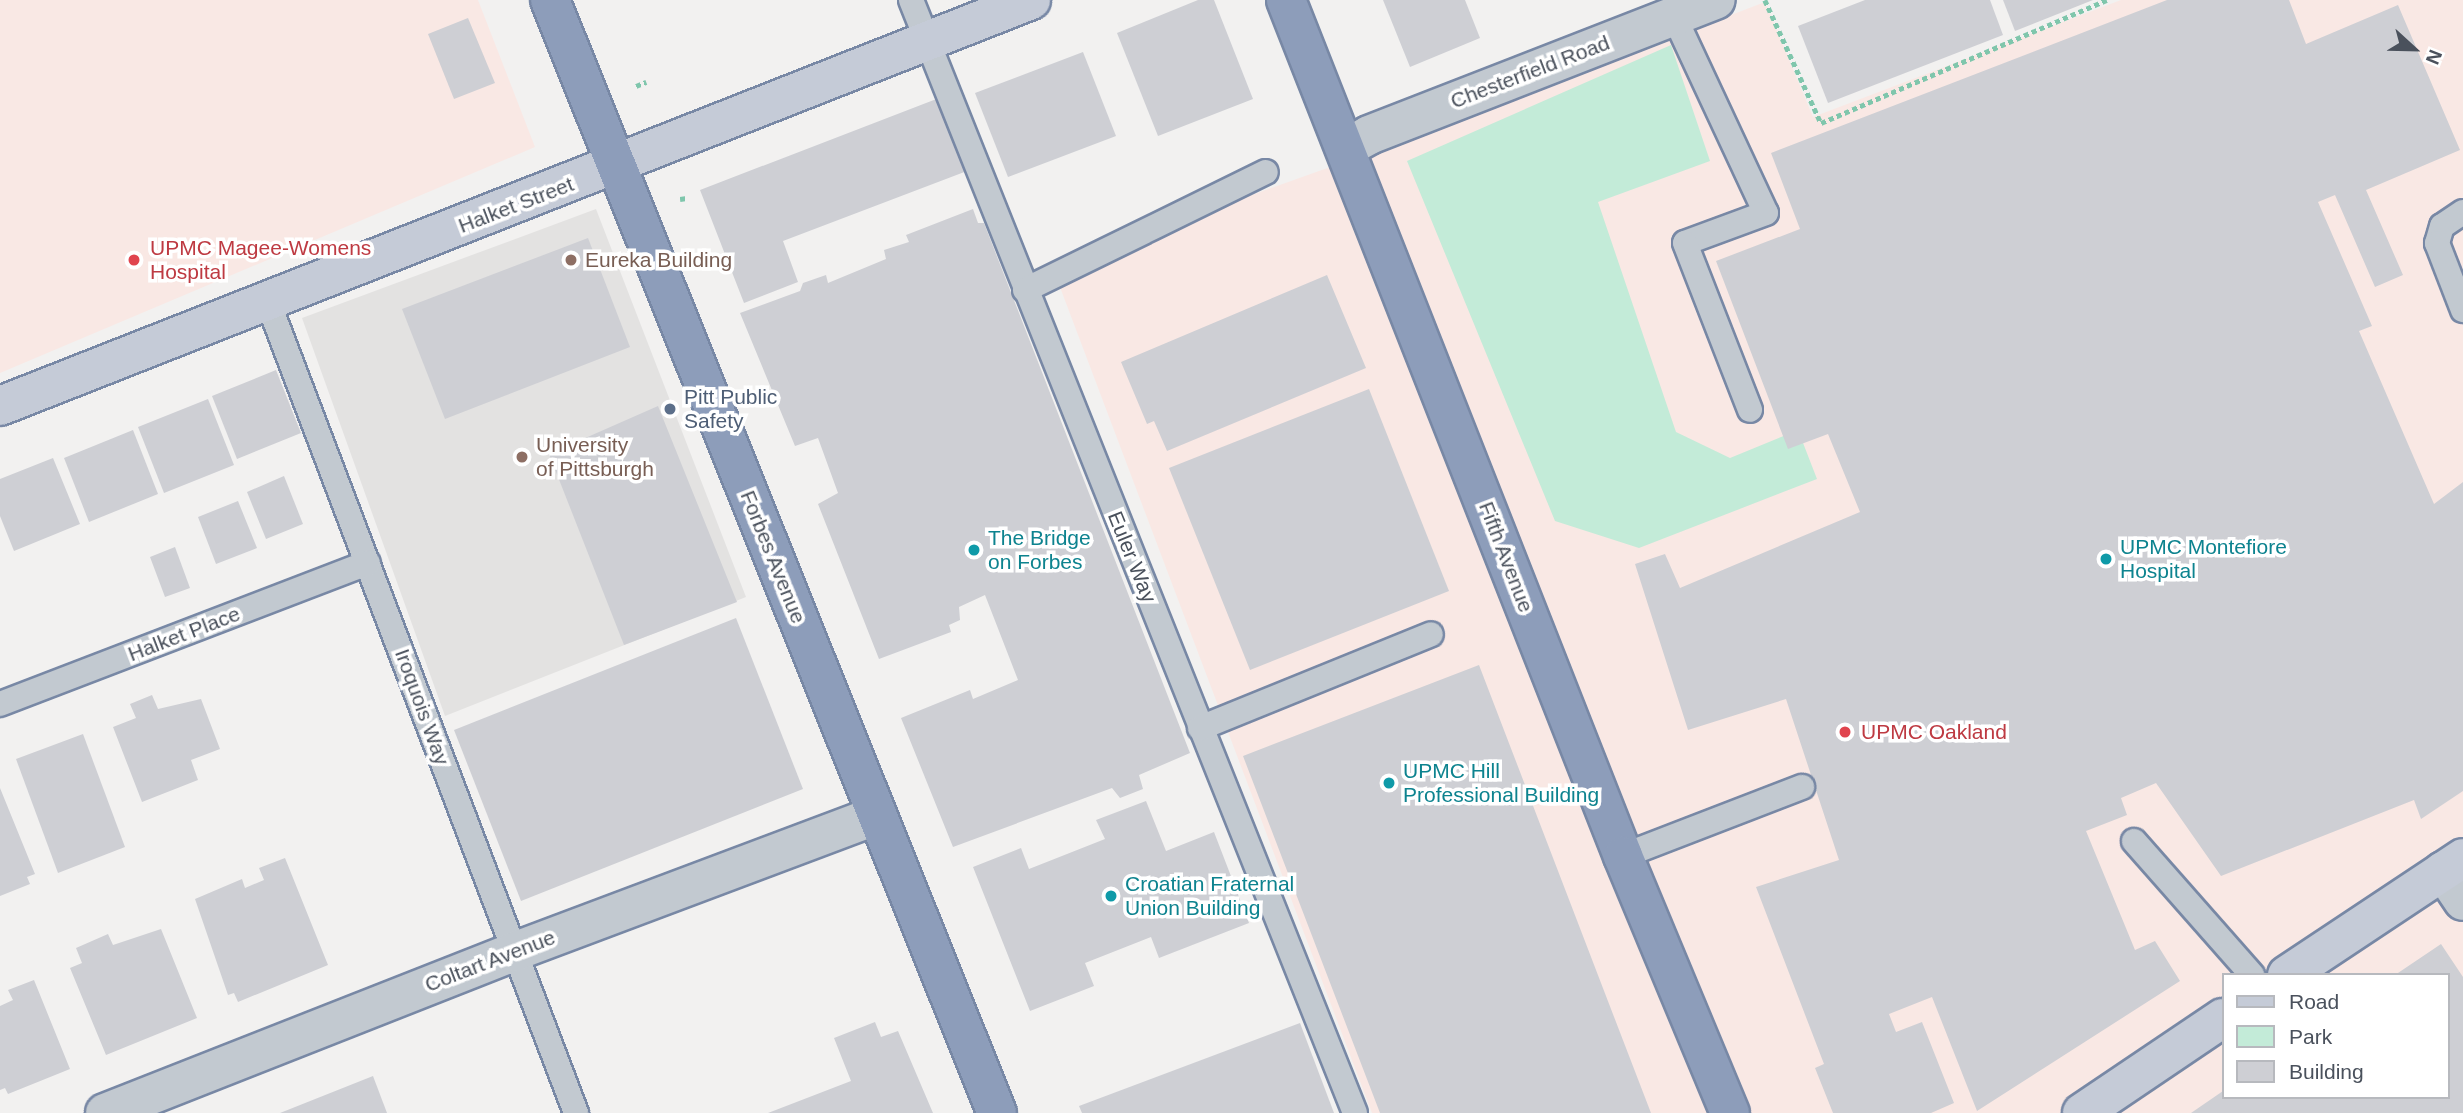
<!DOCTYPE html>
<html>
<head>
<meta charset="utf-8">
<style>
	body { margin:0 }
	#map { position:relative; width:2463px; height:1113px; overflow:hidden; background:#f2f1f0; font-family:Helvetica,sans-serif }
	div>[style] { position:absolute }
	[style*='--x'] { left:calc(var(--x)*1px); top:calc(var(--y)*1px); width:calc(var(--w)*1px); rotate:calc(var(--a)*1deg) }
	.education>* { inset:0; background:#e3e2e1 }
	.medical>* { inset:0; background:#f9e8e4 }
	.green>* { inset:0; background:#c3ebd8 }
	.building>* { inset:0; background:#cecfd4 }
	.path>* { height:4.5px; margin-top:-2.25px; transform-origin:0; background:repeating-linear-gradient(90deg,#7fc6ac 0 5px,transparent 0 8.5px) }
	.roads { filter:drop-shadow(2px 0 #7888a5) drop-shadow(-2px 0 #7888a5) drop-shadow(0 2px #7888a5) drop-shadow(0 -2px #7888a5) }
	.lane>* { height:24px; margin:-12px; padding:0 12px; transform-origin:12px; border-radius:12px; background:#c2c9d0 }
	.street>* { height:38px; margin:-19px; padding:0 19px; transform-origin:19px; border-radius:19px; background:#c2c9d0 }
	.secondary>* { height:38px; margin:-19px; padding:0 19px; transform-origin:19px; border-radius:19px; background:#c5cbd7 }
	.highway>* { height:38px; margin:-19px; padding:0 19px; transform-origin:19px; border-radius:19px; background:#8d9dba }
	.dots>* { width:19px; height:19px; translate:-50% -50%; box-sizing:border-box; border:4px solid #fff; border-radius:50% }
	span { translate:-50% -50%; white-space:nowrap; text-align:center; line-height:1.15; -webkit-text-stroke:7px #fff; paint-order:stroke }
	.street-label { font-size:21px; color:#4a515c }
	.health-label { font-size:21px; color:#be3a42 }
	.left { translate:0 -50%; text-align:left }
	.education-label { font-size:21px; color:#785e54 }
	.service-label { font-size:21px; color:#4e5e75 }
	.culture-label { font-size:21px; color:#0d838f }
	.legend { position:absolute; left:2222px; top:973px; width:228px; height:126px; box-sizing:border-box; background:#fff; border:2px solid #b7b9be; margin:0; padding:9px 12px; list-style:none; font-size:21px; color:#4a515c }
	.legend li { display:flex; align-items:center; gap:14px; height:35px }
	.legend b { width:35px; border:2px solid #b7b9be }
	.north { position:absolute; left:2379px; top:14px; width:70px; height:70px; -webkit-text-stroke:5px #fff; paint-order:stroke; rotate:112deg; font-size:19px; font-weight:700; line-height:28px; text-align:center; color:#4a515c }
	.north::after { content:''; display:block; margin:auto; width:24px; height:32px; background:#4a515c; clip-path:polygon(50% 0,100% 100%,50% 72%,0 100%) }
</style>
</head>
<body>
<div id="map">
	<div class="education">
		<i style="clip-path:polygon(596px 209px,746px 597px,445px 716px,302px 318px)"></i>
	</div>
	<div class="medical">
		<i style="clip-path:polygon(0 0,478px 0,535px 147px,0 373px)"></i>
		<i style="clip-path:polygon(evenodd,2121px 0,2463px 0,2463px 1113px,1372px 1113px,1052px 266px,1378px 150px,1765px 2px,1813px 117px,2121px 0,2223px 975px,2447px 975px,2447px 1097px,2223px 1097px,2223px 975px)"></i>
	</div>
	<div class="green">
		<i style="clip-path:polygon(1671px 45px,1710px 161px,1598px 202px,1676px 432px,1730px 458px,1798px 430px,1817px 479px,1639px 548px,1555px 521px,1407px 161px)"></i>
	</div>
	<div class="building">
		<i style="clip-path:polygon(1198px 0,1214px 0,1253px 99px,1158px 136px,1117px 33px)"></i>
		<i style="clip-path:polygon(1383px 0,1465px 0,1480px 38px,1410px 67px)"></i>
		<i style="clip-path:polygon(1865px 0,1990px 0,2003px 35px,1828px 103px,1798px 26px)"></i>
		<i style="clip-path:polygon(2003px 0,2093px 0,2015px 31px)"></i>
		<i style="clip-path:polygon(2167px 0,2289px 0,2306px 44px,2398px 5px,2460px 150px,2366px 190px,2403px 275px,2375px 287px,2335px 195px,2318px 202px,2372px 326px,2359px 331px,2434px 504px,2463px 482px,2463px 791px,2421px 819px,2414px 800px,2221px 876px,2156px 783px,2121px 798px,2127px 815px,2086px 831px,2135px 950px,2155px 941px,2180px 981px,1977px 1111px,1932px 997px,1889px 1014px,1896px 1032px,1922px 1022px,1954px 1103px,1931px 1113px,1833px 1113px,1815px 1068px,1824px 1064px,1756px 887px,1839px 860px,1786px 699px,1688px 730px,1635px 564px,1665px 554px,1680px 588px,1860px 512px,1828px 434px,1788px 449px,1716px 261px,1800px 229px,1771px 153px)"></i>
		<i style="clip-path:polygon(468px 18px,495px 83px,454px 99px,428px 34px)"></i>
		<i style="clip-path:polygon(1083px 52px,1116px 136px,1008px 177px,975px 93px)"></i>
		<i style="clip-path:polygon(939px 98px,967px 171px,783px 241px,798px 282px,744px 303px,700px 190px)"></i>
		<i style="clip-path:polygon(973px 209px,978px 223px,984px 223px,1190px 753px,1139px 775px,1143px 789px,1120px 798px,1112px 788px,953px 847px,901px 718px,970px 690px,973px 699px,1018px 680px,985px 595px,959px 607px,960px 620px,949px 625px,951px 632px,879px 659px,818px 504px,838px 493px,818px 438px,795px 446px,740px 313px,800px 291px,803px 283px,826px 275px,828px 283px,886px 259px,884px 250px,909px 242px,906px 235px)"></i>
		<i style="clip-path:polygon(588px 238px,630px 347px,445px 419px,402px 309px)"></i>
		<i style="clip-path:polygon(1327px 275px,1366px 368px,1167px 451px,1154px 421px,1147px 424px,1121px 362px)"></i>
		<i style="clip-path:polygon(276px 370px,301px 433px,237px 459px,212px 396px)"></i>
		<i style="clip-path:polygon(1369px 389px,1449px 591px,1250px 670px,1169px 468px)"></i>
		<i style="clip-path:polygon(208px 399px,234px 465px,164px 493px,138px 427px)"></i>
		<i style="clip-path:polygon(658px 406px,737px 602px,624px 645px,549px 454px)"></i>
		<i style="clip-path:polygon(133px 430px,158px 494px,89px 522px,64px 458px)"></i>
		<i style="clip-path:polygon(53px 458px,80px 524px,14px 551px,0 516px,0 479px)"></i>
		<i style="clip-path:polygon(284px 476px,303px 524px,266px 539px,247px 492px)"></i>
		<i style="clip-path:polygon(238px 501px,257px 548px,216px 564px,198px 517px)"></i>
		<i style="clip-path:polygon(175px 547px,190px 588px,165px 597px,150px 557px)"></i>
		<i style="clip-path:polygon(736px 618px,803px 789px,521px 901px,454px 730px)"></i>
		<i style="clip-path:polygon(1479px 665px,1601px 983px,1651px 1113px,1380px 1113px,1243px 756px)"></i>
		<i style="clip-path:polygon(152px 695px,158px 709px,201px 699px,220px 749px,191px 760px,198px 780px,142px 802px,113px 727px,136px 718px,130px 704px)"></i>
		<i style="clip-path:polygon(83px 734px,125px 847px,58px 873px,16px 759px)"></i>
		<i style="clip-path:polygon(0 788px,35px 874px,27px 877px,30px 884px,0 896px)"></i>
		<i style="clip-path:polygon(1146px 801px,1166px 851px,1214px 832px,1249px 923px,1159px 958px,1151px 937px,1085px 963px,1094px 986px,1030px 1011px,973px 867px,1021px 848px,1029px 869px,1105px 839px,1096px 820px)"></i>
		<i style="clip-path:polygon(285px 858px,328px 965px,238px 1002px,234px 993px,228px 995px,195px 899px,242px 879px,245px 888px,264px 880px,259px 868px)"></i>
		<i style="clip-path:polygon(161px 929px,197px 1018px,106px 1055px,70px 968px,82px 963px,76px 948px,108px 934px,113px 945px)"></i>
		<i style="clip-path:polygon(2441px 944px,2463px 977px,2463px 1113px,2191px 1113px,2223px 1091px,2223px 1097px,2447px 1097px,2447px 975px,2395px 975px)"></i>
		<i style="clip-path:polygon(34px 980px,70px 1069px,8px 1094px,5px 1088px,0 1090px,0 1006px,13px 1000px,8px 990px)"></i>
		<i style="clip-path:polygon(875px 1022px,881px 1037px,898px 1031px,933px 1113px,768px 1113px,851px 1081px,834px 1038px)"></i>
		<i style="clip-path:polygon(1300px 1023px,1334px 1113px,1082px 1113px,1079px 1106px)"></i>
		<i style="clip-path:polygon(373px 1076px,387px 1113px,280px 1113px)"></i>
	</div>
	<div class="path">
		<i style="--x:1765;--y:0;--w:135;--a:65.5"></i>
		<i style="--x:1821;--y:123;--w:311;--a:-23.3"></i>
		<i style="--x:636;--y:86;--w:11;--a:-22"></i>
		<i style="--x:680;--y:199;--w:7;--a:-8"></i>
	</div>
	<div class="roads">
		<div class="lane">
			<i style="--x:911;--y:0;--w:1198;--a:68.25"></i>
			<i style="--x:1674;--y:16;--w:217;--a:65"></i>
			<i style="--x:1766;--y:213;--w:86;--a:159.7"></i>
			<i style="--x:1685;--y:243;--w:179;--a:68.7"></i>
			<i style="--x:2463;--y:212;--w:25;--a:146"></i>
			<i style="--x:2442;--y:226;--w:18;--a:106"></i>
			<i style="--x:2437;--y:243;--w:72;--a:68.8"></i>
			<i style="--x:1025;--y:290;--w:268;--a:-26.1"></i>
			<i style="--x:268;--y:302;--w:868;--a:69.2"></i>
			<i style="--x:0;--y:704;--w:394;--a:-21"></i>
			<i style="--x:1200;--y:728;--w:249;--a:-22.1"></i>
			<i style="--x:2134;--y:841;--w:179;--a:48.6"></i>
			<i style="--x:1623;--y:856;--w:192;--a:-21.1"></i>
		</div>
		<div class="street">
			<i style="--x:1346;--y:148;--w:26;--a:-29"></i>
			<i style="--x:1369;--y:135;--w:372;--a:-21.3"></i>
			<i style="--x:2443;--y:871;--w:36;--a:56"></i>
			<i style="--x:105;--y:1113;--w:439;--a:-21.5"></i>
			<i style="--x:513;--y:952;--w:389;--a:-20.6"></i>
		</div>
		<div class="secondary">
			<i style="--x:0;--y:406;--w:1108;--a:-21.49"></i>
			<i style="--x:2287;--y:975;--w:211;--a:-33.6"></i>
			<i style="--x:2082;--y:1113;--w:170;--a:-34"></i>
		</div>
		<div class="highway">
			<i style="--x:550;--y:0;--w:1199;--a:68.12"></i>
			<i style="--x:1286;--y:0;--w:920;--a:68.51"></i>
			<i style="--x:1623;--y:856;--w:278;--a:67.4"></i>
		</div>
	</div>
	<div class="dots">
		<i style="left:134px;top:260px;background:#e0444e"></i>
		<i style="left:571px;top:260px;background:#8d6e63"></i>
		<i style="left:670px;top:409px;background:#5c6f8a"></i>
		<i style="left:522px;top:457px;background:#8d6e63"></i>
		<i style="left:974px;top:550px;background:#0f9aa8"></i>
		<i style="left:2106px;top:559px;background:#0f9aa8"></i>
		<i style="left:1845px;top:732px;background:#e0444e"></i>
		<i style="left:1389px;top:783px;background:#0f9aa8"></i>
		<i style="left:1111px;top:896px;background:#0f9aa8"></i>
	</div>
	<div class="street-label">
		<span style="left:1530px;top:72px;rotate:-21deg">Chesterfield Road</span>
		<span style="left:516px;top:205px;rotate:-21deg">Halket Street</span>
		<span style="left:773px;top:557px;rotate:68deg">Forbes Avenue</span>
		<span style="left:1132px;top:557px;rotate:68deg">Euler Way</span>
		<span style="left:1506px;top:557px;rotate:69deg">Fifth Avenue</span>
		<span style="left:184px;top:634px;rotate:-21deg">Halket Place</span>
		<span style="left:422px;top:707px;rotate:70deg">Iroquois Way</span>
		<span style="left:490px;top:961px;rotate:-21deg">Coltart Avenue</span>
	</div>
	<div class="health-label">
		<span class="left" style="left:150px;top:260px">UPMC Magee-Womens<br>Hospital</span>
		<span class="left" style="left:1861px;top:732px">UPMC Oakland</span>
	</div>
	<div class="education-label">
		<span class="left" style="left:585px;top:260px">Eureka Building</span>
		<span class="left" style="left:536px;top:457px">University<br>of Pittsburgh</span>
	</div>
	<div class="service-label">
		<span class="left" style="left:684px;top:409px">Pitt Public<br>Safety</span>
	</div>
	<div class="culture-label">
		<span class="left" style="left:988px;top:550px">The Bridge<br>on Forbes</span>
		<span class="left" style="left:2120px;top:559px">UPMC Montefiore<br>Hospital</span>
		<span class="left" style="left:1403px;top:783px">UPMC Hill<br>Professional Building</span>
		<span class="left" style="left:1125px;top:896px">Croatian Fraternal<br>Union Building</span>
	</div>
	<ul class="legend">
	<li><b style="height:9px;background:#c5cbd7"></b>Road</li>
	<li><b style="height:19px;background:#c3ebd8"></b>Park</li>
	<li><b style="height:19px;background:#cecfd4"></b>Building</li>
	</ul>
	<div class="north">N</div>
</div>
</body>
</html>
